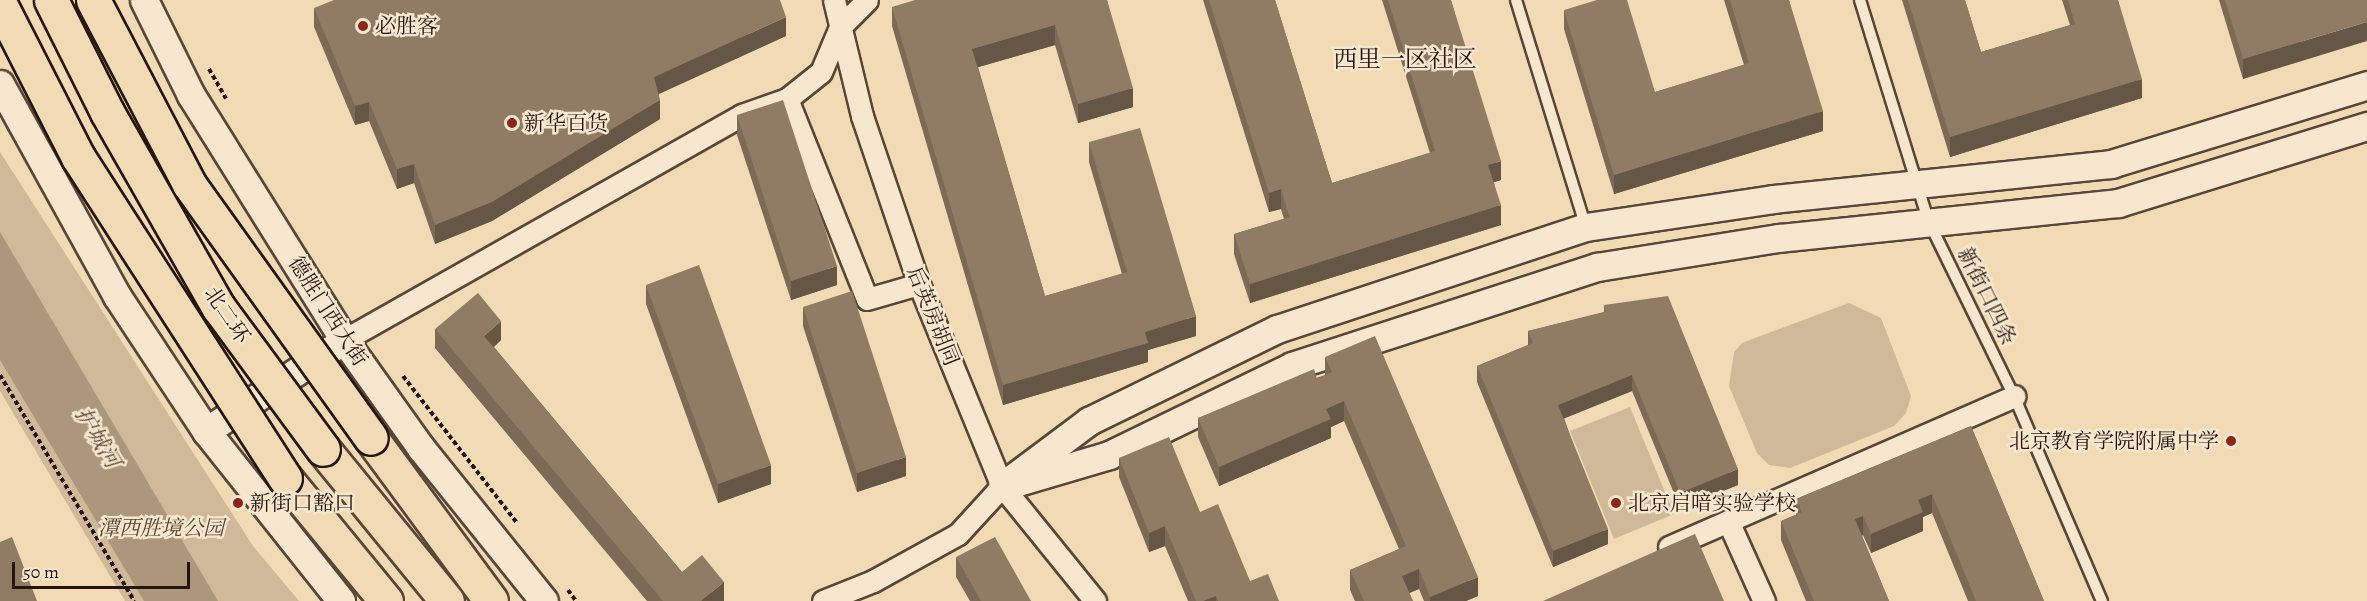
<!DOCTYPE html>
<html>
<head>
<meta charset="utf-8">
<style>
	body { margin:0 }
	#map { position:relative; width:2367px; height:601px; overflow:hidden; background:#f2dab4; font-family:Alegreya,"Noto Serif SC",serif }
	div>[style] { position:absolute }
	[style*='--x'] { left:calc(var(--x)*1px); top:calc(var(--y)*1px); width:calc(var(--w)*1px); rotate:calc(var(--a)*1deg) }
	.green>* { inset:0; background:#cfb998 }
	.water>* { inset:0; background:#ad977c }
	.path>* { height:4px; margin-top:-2px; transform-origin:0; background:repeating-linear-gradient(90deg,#26150e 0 4.5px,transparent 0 7.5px) }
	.roads { filter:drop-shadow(2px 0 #594638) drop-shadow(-2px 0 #594638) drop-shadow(0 2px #594638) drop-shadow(0 -2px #594638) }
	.service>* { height:10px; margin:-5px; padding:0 5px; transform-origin:5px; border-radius:5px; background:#f7e7ce }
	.minor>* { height:21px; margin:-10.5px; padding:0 10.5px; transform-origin:10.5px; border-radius:10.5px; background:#f7e7ce }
	.tertiary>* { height:27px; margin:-13.5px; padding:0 13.5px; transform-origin:13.5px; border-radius:13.5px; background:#f7e7ce }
	.trunk>* { height:33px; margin:-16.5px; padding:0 16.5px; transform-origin:16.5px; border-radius:16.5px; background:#f2dab4 }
	.bridges { filter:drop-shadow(2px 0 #26150e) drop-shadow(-2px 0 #26150e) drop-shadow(0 2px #26150e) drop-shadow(0 -2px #26150e) }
	.trunk-bridge>* { height:33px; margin:-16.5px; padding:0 16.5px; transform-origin:16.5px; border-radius:16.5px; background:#f2dab4 }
	.wall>* { inset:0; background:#7c6a56 }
	.shaded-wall>* { inset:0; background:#655646 }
	.building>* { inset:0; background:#907b64 }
	.dots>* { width:16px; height:16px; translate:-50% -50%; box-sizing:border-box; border:3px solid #f7e7ce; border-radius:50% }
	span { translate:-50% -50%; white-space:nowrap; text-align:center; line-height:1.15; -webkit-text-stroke:5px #f7e7ce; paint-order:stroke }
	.poi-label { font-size:21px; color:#26150e }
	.left { translate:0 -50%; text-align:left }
	.right { translate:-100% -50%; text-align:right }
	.street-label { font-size:21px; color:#26150e }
	.park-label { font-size:21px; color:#594637; font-style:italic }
	.water-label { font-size:22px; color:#5c493a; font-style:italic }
	.quarter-label { font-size:24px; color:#26150e }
	.scale { position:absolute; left:12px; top:562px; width:178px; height:27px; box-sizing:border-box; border:3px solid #26150e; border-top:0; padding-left:8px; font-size:18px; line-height:21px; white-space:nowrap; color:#26150e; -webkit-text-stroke:4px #f7e7ce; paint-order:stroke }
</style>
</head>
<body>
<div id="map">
	<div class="green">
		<i style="clip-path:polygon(0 152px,253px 546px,299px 601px,125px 601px,0 391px)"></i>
		<i style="clip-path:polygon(1849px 303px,1881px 318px,1911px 396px,1906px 413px,1894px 426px,1790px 468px,1769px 465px,1757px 453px,1729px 386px,1734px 352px,1742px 343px)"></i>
		<i style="clip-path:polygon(1630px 407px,1674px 514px,1614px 539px,1570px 431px)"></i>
	</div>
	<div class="water">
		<i style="clip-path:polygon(0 232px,218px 601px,144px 601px,0 360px)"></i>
	</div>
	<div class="path">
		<i style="--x:209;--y:69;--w:34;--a:60"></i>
		<i style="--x:0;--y:375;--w:263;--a:59.3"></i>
		<i style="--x:403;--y:376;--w:187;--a:52.2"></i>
		<i style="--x:568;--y:590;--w:14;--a:54"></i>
	</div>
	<div class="roads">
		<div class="service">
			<i style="--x:1516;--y:0;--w:238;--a:72.9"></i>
			<i style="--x:1860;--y:0;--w:230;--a:72.8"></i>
			<i style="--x:1928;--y:220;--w:196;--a:64"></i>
			<i style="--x:2014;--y:396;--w:223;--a:66.8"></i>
		</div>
		<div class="minor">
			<i style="--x:834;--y:0;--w:119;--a:76.4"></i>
			<i style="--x:862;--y:116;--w:177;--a:71.3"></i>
			<i style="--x:919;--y:284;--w:218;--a:67.7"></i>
			<i style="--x:1002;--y:486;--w:148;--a:51"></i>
			<i style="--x:787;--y:99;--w:215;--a:68.2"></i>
			<i style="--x:867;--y:299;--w:54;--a:-16.1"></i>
			<i style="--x:344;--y:340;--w:457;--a:-29.5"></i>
			<i style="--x:742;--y:115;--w:48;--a:-19.6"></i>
			<i style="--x:787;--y:99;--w:43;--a:-38.5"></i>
			<i style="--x:821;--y:72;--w:49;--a:-67.1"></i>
			<i style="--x:840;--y:27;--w:38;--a:-45"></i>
			<i style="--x:1728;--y:521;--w:88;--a:65.8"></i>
			<i style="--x:1669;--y:547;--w:377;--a:-23.6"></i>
			<i style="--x:823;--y:601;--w:54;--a:-21.8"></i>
			<i style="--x:873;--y:581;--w:97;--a:-28.9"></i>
			<i style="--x:958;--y:534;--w:65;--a:-47.5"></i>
		</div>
		<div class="tertiary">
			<i style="--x:144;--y:0;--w:106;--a:63.7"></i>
			<i style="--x:191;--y:95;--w:289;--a:58"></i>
			<i style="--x:344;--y:340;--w:133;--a:54.5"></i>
			<i style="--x:421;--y:448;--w:196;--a:51.2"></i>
			<i style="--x:0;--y:84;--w:242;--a:61.1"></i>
			<i style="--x:117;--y:296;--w:162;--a:56.6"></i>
			<i style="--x:206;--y:431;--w:217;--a:51.5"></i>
			<i style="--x:206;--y:431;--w:149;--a:-33.3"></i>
			<i style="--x:1018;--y:482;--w:95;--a:-16.5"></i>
			<i style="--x:1109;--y:455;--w:203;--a:-25.9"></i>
			<i style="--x:1292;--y:366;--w:321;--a:-18"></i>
			<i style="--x:1597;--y:267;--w:184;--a:-9.1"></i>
			<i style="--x:1779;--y:238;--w:341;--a:-5.9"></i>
			<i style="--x:2118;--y:203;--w:261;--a:-17.2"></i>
			<i style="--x:1002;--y:486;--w:109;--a:-36.8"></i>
			<i style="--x:1089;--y:421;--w:209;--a:-26.1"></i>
			<i style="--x:1277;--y:329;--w:325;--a:-18.3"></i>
			<i style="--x:1586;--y:227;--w:189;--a:-8.5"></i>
			<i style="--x:1773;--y:199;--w:340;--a:-5.9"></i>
			<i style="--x:2111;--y:164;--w:268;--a:-17.1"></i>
		</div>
		<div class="trunk">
			<i style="--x:371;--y:438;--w:202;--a:53.6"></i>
			<i style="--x:323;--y:449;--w:196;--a:50.8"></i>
			<i style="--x:285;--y:478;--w:159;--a:50.6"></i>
		</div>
	</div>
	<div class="bridges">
		<div class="trunk-bridge">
			<i style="--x:51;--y:0;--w:125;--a:63.4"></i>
			<i style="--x:107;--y:112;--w:226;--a:60.3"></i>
			<i style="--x:219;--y:308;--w:175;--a:53.6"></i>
			<i style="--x:93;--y:0;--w:208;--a:62.4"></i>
			<i style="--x:189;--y:184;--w:312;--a:54.4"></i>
			<i style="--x:0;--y:4;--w:172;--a:63"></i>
			<i style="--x:78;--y:157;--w:382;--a:57.2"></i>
		</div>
	</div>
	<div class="wall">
		<i style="clip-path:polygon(1107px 0,1133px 107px,1078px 123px,1055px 45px,978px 67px,1045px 296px,1122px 274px,1089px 162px,1089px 142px,1196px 336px,1148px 350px,1148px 362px,1003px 405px,892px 26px,892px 7px)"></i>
		<i style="clip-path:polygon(1203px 0,1275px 0,1332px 183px,1430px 153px,1382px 0,1451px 0,1501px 180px,1494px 182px,1501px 225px,1250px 303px,1234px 254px,1234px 234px,1284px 219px,1281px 209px,1269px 212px)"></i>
		<i style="clip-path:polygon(1724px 0,1789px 0,1823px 131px,1614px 194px,1564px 29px,1564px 10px,1655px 92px,1744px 65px)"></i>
		<i style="clip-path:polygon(1902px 0,1965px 0,1981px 52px,2070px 25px,2062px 0,2118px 0,2142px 98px,1950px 157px)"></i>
		<i style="clip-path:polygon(2219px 0,2367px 0,2243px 79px)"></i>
		<i style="clip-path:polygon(314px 8px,786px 36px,659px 94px,660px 119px,492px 221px,435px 244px,414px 183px,397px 189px,369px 121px,355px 125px,314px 27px)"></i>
		<i style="clip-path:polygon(737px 115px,837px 285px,791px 300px,737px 135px)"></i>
		<i style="clip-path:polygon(646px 285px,771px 484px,718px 503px,646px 304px)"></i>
		<i style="clip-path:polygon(1604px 305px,1738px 485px,1680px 508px,1632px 391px,1564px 418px,1608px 544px,1553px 567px,1477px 382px,1477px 366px,1528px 345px,1528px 331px,1604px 312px)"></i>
		<i style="clip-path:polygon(803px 307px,906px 476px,857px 492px,803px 326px)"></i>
		<i style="clip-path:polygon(435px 329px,501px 340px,494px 347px,682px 572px,724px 601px,647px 601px,435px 348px)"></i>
		<i style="clip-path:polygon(1325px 357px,1478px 596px,1466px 601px,1424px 601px,1419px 589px,1409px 593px,1413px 601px,1355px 601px,1350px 590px,1350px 570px,1399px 549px,1344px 421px,1331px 427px,1331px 438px,1219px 486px,1198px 437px,1198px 418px,1325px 375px)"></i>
		<i style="clip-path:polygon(1971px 426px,2044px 601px,1968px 601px,1932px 513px,1923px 517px,1923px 531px,1871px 553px,1863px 535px,1862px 536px,1889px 601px,1806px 601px,1781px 540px,1781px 521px,1796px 515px,1796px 499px)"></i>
		<i style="clip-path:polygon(1119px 458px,1200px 512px,1250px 581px,1279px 601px,1188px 601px,1165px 546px,1149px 552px,1119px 477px)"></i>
		<i style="clip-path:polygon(956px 557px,1031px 601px,970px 601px,956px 577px)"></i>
	</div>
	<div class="shaded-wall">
		<i style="clip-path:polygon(786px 17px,786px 36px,654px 96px,654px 77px)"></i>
		<i style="clip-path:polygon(2367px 22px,2367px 41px,2243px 79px,2243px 59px)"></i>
		<i style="clip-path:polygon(1055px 25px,1055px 45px,972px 69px,972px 49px)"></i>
		<i style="clip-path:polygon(2142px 79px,2142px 98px,1950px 157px,1950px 137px)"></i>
		<i style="clip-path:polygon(1133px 88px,1133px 107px,1078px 123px,1078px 104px)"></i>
		<i style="clip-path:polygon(660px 100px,660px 119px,492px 221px,435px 244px,435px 225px)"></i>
		<i style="clip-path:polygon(369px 102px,369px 121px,355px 125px,355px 106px)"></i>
		<i style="clip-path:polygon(1823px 111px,1823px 131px,1614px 194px,1614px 175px)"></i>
		<i style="clip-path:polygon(1501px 161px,1501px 180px,1488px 184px,1488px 165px)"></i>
		<i style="clip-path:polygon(414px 164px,414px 183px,397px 189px,397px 169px)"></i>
		<i style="clip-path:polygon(1281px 189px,1281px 209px,1269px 212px,1269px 193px)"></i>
		<i style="clip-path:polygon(1501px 205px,1501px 225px,1250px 303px,1250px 284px)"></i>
		<i style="clip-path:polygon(837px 266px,837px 285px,791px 300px,791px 281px)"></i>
		<i style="clip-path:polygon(1196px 316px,1196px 336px,1148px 350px,1148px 362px,1003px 405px,1003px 385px,1145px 332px)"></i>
		<i style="clip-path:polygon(501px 321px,501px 340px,484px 355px,484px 336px)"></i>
		<i style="clip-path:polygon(1632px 375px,1632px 391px,1558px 421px,1558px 405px)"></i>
		<i style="clip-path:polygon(1344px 401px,1344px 421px,1331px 427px,1331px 438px,1219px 486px,1219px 467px,1326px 409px)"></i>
		<i style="clip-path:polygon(906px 457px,906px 476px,857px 492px,857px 473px)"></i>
		<i style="clip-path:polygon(771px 465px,771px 484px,718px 503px,718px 484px)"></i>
		<i style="clip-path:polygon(1738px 469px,1738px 485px,1680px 508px,1680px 493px)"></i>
		<i style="clip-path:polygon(1932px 494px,1932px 513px,1923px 517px,1923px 531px,1871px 553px,1871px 534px,1918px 500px)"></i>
		<i style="clip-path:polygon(1863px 516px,1863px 535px,1855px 539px,1855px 519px)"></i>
		<i style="clip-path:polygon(1165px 526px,1165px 546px,1149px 552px,1149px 533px)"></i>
		<i style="clip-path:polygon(1608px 529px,1608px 544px,1553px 567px,1553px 551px)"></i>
		<i style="clip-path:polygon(1419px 569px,1419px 589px,1402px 596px,1402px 576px)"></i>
		<i style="clip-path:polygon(1478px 577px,1478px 596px,1466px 601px,1430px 601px,1430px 597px)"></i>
		<i style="clip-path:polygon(724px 582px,724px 601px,701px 601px)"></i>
		<i style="clip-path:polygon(1216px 596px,1216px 601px,1203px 601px)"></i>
	</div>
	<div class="building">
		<i style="clip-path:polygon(334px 0,780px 0,786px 17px,654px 77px,660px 100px,492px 202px,435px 225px,414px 164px,397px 169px,369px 102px,355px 106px,314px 8px)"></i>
		<i style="clip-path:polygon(915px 0,1107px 0,1133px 88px,1078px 104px,1055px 25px,972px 49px,1045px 296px,1127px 272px,1089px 142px,1140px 128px,1196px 316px,1145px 332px,1148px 343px,1003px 385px,892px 7px)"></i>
		<i style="clip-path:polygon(1209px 0,1275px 0,1332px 183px,1435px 151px,1388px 0,1451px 0,1501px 161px,1488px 165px,1501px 205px,1250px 284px,1234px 234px,1289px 217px,1281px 189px,1269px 193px)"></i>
		<i style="clip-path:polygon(1597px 0,1627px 0,1655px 92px,1749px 63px,1730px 0,1789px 0,1823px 111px,1614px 175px,1564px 10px)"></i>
		<i style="clip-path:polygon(1908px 0,1965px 0,1981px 52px,2075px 24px,2068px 0,2118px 0,2142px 79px,1950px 137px)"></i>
		<i style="clip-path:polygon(2225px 0,2367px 0,2367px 22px,2243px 59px)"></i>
		<i style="clip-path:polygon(783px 100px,837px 266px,791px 281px,737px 115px)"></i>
		<i style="clip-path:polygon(699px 265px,771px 465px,718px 484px,646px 285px)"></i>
		<i style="clip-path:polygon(852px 291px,906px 457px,857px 473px,803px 307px)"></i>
		<i style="clip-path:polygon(478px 293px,501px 321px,484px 336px,682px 572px,702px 555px,724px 582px,701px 601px,663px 601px,435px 329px)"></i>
		<i style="clip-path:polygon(1668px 296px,1738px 469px,1680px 493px,1632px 375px,1558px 405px,1608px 529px,1553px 551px,1477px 366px,1533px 343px,1528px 331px,1606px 312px,1604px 305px)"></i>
		<i style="clip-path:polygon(1375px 336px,1478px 577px,1430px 597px,1419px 569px,1402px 576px,1413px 601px,1364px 601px,1350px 570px,1406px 546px,1344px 401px,1326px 409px,1331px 419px,1219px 467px,1198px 418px,1314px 369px,1317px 379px,1332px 372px,1325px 357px)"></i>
		<i style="clip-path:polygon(1971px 426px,2044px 601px,1976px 601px,1932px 494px,1918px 500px,1923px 512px,1871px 534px,1863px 516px,1855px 519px,1889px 601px,1814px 601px,1781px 521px,1802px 512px,1796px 499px)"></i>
		<i style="clip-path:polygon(1169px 437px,1200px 512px,1218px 504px,1250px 581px,1268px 574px,1279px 601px,1218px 601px,1216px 596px,1203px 601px,1196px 601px,1165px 526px,1149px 533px,1119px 458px)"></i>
		<i style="clip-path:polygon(1695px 534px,1724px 601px,1543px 601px)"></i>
		<i style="clip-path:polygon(12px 537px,37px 601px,0 601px,0 542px)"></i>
		<i style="clip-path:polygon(995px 537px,1031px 601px,981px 601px,956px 557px)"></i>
	</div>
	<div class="dots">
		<i style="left:363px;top:26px;background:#8f2418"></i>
		<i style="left:512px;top:123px;background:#8f2418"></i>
		<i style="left:2231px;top:441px;background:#8f2418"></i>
		<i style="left:238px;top:503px;background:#8f2418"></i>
		<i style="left:1616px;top:503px;background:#8f2418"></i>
	</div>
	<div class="poi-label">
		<span class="left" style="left:375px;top:26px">必胜客</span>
		<span class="left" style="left:524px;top:123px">新华百货</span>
		<span class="right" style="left:2219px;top:441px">北京教育学院附属中学</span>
		<span class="left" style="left:250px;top:503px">新街口豁口</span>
		<span class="left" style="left:1628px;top:503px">北京启喑实验学校</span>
	</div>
	<div class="street-label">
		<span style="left:1987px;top:296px;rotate:64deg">新街口四条</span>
		<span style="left:328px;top:311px;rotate:57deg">德胜门西大街</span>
		<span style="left:227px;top:315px;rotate:56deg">北二环</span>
		<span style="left:933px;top:316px;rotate:68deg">后英房胡同</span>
	</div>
	<div class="park-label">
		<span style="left:161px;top:528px">潭西胜境公园</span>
	</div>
	<div class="water-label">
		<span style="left:97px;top:438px;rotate:59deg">护城河</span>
	</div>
	<div class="quarter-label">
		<span style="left:1405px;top:60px">西里一区社区</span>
	</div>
	<div class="scale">50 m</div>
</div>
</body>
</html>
